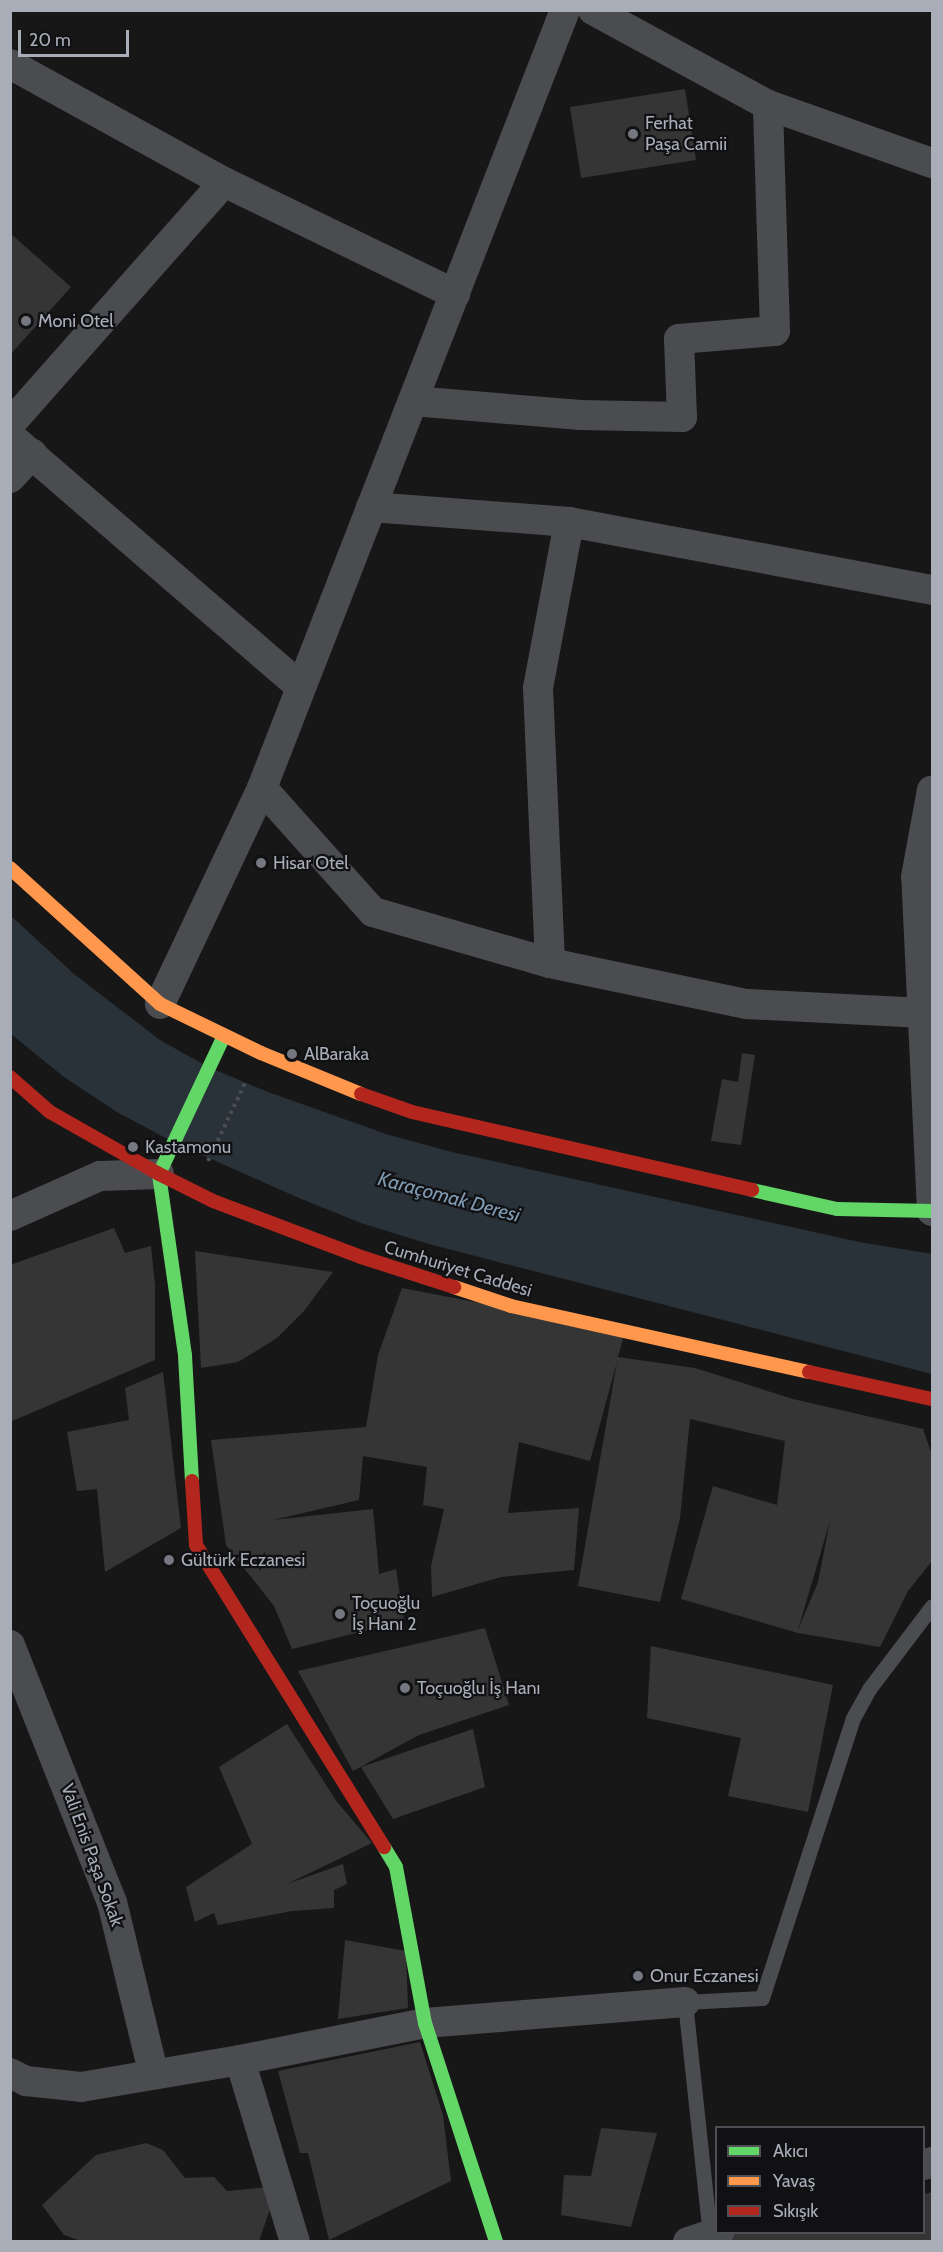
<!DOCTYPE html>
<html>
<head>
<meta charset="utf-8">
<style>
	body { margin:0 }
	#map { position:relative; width:943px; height:2252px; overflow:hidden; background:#171717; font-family:Cabin,sans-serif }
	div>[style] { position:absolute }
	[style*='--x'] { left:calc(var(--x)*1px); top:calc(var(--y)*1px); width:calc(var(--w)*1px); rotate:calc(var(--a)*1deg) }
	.water>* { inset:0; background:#2a3239 }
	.building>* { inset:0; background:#353536 }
	.path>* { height:4px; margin-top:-2px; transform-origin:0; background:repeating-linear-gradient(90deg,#4d4e52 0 3px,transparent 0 7.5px) }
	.lane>* { height:15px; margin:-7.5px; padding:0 7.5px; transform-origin:7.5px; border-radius:7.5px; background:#4b4c50 }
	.street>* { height:30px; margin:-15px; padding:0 15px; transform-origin:15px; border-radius:15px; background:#4b4c50 }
	.fast>* { height:14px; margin:-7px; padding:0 7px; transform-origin:7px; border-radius:7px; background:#63d668 }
	.slow>* { height:14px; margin:-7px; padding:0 7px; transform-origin:7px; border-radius:7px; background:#ff974d }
	.jam>* { height:14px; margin:-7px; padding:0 7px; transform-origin:7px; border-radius:7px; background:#b3261e }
	.dots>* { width:16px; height:16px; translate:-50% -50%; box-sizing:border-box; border:3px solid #111113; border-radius:50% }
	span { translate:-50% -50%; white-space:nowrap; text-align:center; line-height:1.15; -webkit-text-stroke:4.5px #111113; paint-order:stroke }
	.poi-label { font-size:18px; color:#a8adb8 }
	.left { translate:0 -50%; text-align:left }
	.street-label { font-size:18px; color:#a8adb8 }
	.water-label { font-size:20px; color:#7f9bb3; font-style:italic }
	.frame { position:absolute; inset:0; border:12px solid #a8adb8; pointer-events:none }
	.legend { position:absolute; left:715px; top:2126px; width:210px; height:108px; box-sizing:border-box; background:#111113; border:2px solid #4d4f55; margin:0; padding:8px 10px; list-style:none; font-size:18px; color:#a8adb8 }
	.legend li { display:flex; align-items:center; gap:12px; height:30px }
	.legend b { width:30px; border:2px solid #4d4f55 }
	.scale { position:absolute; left:18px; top:30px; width:111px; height:27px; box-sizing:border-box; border:3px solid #a8adb8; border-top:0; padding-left:8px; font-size:18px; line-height:21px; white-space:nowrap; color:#a8adb8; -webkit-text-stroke:4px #111113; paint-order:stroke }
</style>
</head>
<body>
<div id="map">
	<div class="water">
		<i style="clip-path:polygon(10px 915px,74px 974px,160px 1040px,208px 1067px,268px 1092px,389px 1135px,452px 1152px,859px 1242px,932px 1254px,932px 1374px,429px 1244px,361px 1223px,299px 1198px,173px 1142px,117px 1112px,64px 1077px,11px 1034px)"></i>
	</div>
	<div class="building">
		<i style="clip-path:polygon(685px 89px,696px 160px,581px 178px,570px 107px)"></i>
		<i style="clip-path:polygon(10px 233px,71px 287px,10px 355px)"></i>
		<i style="clip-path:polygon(742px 1053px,755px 1055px,741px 1145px,711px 1141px,722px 1079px,738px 1082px)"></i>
		<i style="clip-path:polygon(114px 1228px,125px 1253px,151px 1246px,155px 1285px,155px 1360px,10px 1422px,10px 1265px)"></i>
		<i style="clip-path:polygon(195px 1251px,333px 1272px,304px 1311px,277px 1338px,238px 1362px,201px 1368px)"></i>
		<i style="clip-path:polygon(evenodd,402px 1288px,625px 1331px,618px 1357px,695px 1368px,793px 1399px,923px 1429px,932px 1455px,932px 1561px,908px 1591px,880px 1647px,798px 1633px,681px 1599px,713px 1486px,777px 1505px,785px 1441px,690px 1419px,680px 1518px,660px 1602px,578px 1586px,617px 1362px,590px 1461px,519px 1442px,508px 1513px,579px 1508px,574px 1570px,501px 1577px,432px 1597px,431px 1566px,444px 1509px,423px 1505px,427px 1467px,363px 1456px,359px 1500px,273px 1520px,373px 1509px,379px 1574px,396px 1569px,404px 1621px,292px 1649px,274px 1606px,226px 1545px,211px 1440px,366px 1427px,378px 1355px,402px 1288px,830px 1521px,818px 1582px,798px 1630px,830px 1521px)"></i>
		<i style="clip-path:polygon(163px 1372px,181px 1528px,105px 1572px,97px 1489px,77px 1491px,67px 1432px,129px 1420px,125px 1388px)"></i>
		<i style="clip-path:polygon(485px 1628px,509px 1705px,419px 1735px,353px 1771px,298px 1671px)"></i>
		<i style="clip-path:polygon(651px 1646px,833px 1685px,808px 1812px,728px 1796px,741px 1738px,647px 1718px)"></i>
		<i style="clip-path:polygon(287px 1724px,337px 1802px,372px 1843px,287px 1884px,343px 1864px,347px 1884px,334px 1890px,334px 1908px,292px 1911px,218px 1925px,214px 1913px,195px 1922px,186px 1887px,252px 1844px,219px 1767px)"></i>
		<i style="clip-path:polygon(473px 1729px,485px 1787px,393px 1819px,361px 1767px)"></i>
		<i style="clip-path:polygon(345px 1940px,406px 1951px,408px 2008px,338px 2019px)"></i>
		<i style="clip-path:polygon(420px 2042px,443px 2115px,451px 2181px,329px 2240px,308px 2153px,300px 2153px,278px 2071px)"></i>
		<i style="clip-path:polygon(601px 2128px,657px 2133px,631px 2227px,561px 2215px,564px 2175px,591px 2176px)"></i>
		<i style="clip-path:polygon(146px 2143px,163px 2150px,185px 2178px,214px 2177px,227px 2191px,278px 2186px,259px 2241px,81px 2241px,64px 2235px,42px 2205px,96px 2155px)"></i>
		<i style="clip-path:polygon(932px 2192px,932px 2241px,731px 2241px,729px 2232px,924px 2232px,924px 2194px)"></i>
	</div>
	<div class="path">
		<i style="--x:208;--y:1161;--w:86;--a:-64.6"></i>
	</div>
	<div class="lane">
		<i style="--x:710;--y:2236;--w:235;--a:-96.1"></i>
		<i style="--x:685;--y:2002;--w:77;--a:-3"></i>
		<i style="--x:762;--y:1998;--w:294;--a:-72"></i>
		<i style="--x:853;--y:1718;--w:33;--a:-61"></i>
		<i style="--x:869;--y:1689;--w:104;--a:-52.8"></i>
	</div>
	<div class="street">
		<i style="--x:593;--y:10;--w:199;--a:28.5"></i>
		<i style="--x:768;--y:105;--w:174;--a:19.5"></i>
		<i style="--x:10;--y:64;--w:244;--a:28.9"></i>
		<i style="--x:224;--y:182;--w:257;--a:25.9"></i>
		<i style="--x:413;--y:401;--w:168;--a:4.8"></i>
		<i style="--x:580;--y:415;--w:102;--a:1.1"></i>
		<i style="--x:682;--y:417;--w:78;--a:-92.2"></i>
		<i style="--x:679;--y:339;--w:96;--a:-4.8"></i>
		<i style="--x:775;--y:331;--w:226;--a:-91.8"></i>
		<i style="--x:10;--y:424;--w:323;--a:-48.5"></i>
		<i style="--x:10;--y:436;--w:384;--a:40.8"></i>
		<i style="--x:10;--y:478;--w:33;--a:-47"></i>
		<i style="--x:371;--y:507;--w:199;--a:4.3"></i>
		<i style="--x:569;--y:522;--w:369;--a:10.6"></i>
		<i style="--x:262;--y:788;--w:166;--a:48.2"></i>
		<i style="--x:373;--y:912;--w:184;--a:16.1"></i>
		<i style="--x:550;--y:963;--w:201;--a:11.8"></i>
		<i style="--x:747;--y:1004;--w:177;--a:2.9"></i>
		<i style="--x:550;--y:963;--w:275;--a:-92.5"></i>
		<i style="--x:538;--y:688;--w:169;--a:-79.4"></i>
		<i style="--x:160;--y:1004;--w:239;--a:-64.7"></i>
		<i style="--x:262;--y:788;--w:835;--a:-68.72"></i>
		<i style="--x:932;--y:1211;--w:334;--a:-92.7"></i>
		<i style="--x:916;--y:877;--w:88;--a:-79.6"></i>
		<i style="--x:10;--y:1216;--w:98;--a:-24"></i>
		<i style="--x:100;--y:1176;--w:59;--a:-1.9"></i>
		<i style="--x:10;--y:1645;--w:277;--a:68.4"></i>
		<i style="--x:112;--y:1902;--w:175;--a:76.4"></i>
		<i style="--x:240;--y:2060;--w:190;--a:73.2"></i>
		<i style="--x:10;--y:2073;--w:18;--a:27"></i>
		<i style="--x:26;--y:2081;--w:55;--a:6.2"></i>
		<i style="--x:81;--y:2087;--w:161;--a:-9.6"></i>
		<i style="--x:240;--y:2060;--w:189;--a:-11.3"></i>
		<i style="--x:425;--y:2023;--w:261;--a:-4.6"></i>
		<i style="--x:924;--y:2165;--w:9;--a:-21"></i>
		<i style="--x:688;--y:2242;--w:33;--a:-18"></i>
	</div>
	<div class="fast">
		<i style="--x:752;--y:1190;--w:87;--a:12.6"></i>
		<i style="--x:837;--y:1209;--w:95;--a:1.2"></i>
		<i style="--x:192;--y:1481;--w:126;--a:-93.2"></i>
		<i style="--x:185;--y:1355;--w:183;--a:-98.2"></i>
		<i style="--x:159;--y:1174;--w:153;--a:-64.8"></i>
		<i style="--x:384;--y:1847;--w:23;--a:59"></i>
		<i style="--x:396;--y:1867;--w:159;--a:79.5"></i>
		<i style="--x:425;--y:2023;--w:230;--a:72"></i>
	</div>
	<div class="slow">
		<i style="--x:10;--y:868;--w:202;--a:42.2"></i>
		<i style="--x:160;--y:1004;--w:112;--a:25.9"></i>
		<i style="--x:261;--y:1053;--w:108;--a:22.3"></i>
		<i style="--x:454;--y:1287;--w:60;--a:18.4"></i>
		<i style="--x:511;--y:1306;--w:305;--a:12.5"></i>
	</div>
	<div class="jam">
		<i style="--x:10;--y:1077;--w:53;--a:41.2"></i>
		<i style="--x:50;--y:1112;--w:125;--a:29.6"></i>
		<i style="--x:159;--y:1174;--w:60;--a:26.6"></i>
		<i style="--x:213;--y:1201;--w:158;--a:20.7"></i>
		<i style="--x:361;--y:1257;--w:98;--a:17.9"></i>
		<i style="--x:361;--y:1094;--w:54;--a:19.4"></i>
		<i style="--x:412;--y:1112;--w:349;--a:12.9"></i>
		<i style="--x:809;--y:1372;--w:126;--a:12.4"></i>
		<i style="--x:192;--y:1481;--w:64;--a:86.4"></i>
		<i style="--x:196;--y:1545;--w:356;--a:58.1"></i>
	</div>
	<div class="dots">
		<i style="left:633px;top:134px;background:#757880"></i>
		<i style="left:26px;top:321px;background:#757880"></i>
		<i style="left:261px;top:863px;background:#757880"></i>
		<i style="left:292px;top:1054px;background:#757880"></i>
		<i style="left:133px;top:1147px;background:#757880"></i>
		<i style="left:169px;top:1560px;background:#757880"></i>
		<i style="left:340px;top:1614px;background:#757880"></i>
		<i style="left:405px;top:1688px;background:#757880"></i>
		<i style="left:638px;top:1976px;background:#757880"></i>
	</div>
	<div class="poi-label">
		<span class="left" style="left:645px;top:134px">Ferhat<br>Paşa Camii</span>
		<span class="left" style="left:38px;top:321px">Moni Otel</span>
		<span class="left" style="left:273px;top:863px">Hisar Otel</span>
		<span class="left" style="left:304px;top:1054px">AlBaraka</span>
		<span class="left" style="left:145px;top:1147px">Kastamonu</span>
		<span class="left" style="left:181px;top:1560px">Gültürk Eczanesi</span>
		<span class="left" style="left:352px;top:1614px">Toçuoğlu<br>İş Hanı 2</span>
		<span class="left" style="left:417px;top:1688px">Toçuoğlu İş Hanı</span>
		<span class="left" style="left:650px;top:1976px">Onur Eczanesi</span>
	</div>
	<div class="street-label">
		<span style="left:458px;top:1269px;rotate:17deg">Cumhuriyet Caddesi</span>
		<span style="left:92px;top:1855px;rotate:70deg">Vali Enis Paşa Sokak</span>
	</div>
	<div class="water-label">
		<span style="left:449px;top:1197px;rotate:15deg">Karaçomak Deresi</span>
	</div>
	<div class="frame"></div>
	<ul class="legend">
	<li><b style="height:8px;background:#63d668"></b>Akıcı</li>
	<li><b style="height:8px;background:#ff974d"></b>Yavaş</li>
	<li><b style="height:8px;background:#b3261e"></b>Sıkışık</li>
	</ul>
	<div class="scale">20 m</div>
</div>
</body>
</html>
